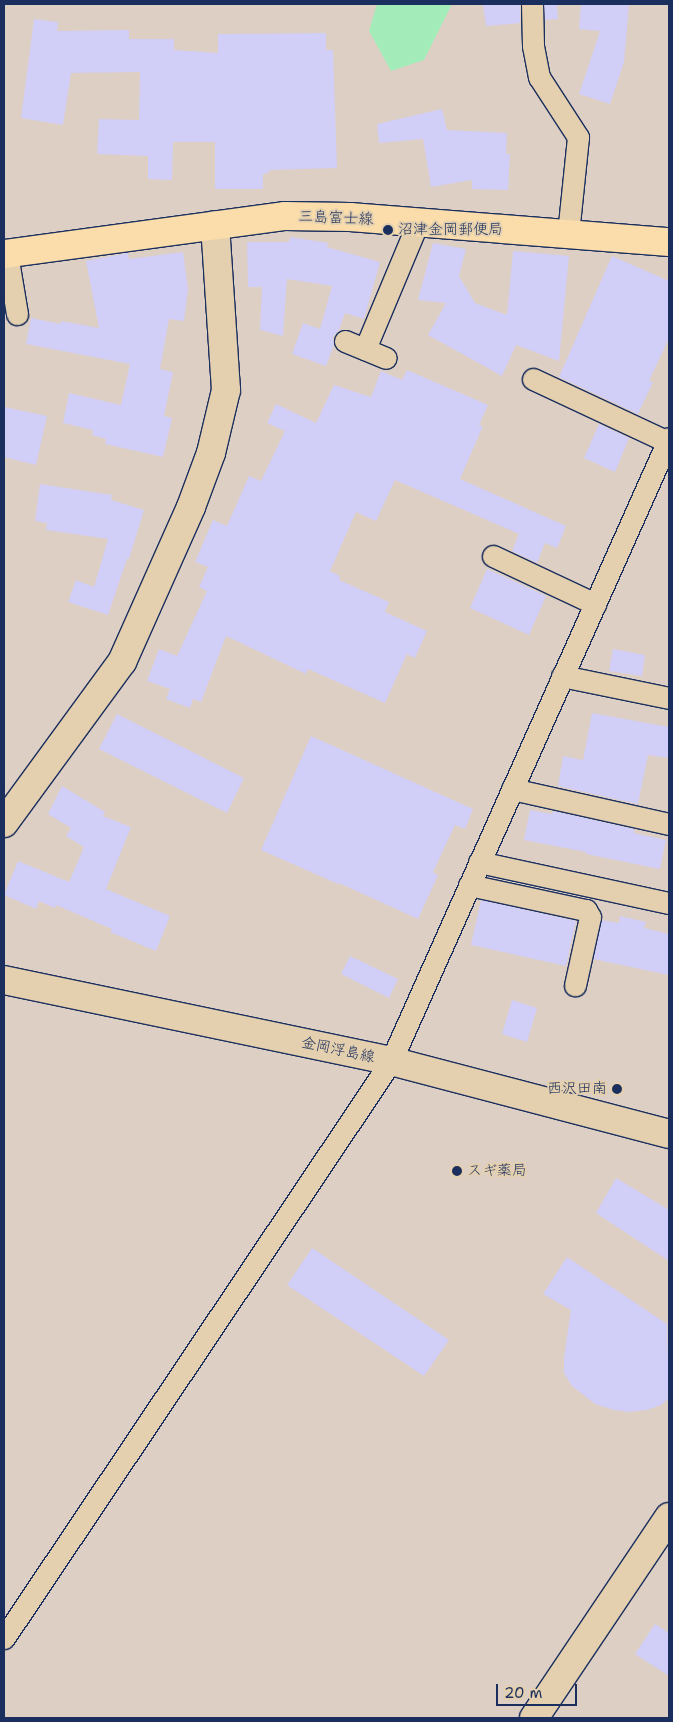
<!DOCTYPE html>
<html>
<head>
<meta charset="utf-8">
<style>
	body { margin:0 }
	#map { position:relative; width:673px; height:1722px; overflow:hidden; background:#decfc4; font-family:"Shantell Sans","Klee One",sans-serif }
	div>[style] { position:absolute }
	[style*='--x'] { left:calc(var(--x)*1px); top:calc(var(--y)*1px); width:calc(var(--w)*1px); rotate:calc(var(--a)*1deg) }
	.green>* { inset:0; background:#a3ebb8 }
	.building>* { inset:0; background:#d1cef7 }
	.roads { filter:drop-shadow(1px 0 #1b2f5e) drop-shadow(-1px 0 #1b2f5e) drop-shadow(0 1px #1b2f5e) drop-shadow(0 -1px #1b2f5e) }
	.street>* { height:21px; margin:-10.5px; padding:0 10.5px; transform-origin:10.5px; border-radius:10.5px; background:#e4d0ae }
	.secondary>* { height:28px; margin:-14px; padding:0 14px; transform-origin:14px; border-radius:14px; background:#e4d0ae }
	.primary>* { height:28px; margin:-14px; padding:0 14px; transform-origin:14px; border-radius:14px; background:#faddab }
	.dots>* { width:14px; height:14px; translate:-50% -50%; box-sizing:border-box; border:2px solid #e4d0ae; border-radius:50% }
	span { translate:-50% -50%; white-space:nowrap; text-align:center; line-height:1.15; -webkit-text-stroke:4px #e4d0ae; paint-order:stroke }
	.street-label { font-size:15px; color:#1b2f5e }
	.poi-label { font-size:15px; color:#1b2f5e }
	.left { translate:0 -50%; text-align:left }
	.right { translate:-100% -50%; text-align:right }
	.frame { position:absolute; inset:0; border:5px solid #1b2f5e; pointer-events:none }
	.scale { position:absolute; left:496px; top:1684px; width:81px; height:22px; box-sizing:border-box; border:2px solid #1b2f5e; border-top:0; padding-left:6px; font-size:15px; line-height:18px; white-space:nowrap; color:#1b2f5e; -webkit-text-stroke:4px #e4d0ae; paint-order:stroke }
</style>
</head>
<body>
<div id="map">
	<div class="green">
		<i style="clip-path:polygon(377px 4px,452px 4px,424px 60px,391px 71px,369px 31px)"></i>
	</div>
	<div class="building">
		<i style="clip-path:polygon(483px 4px,520px 4px,520px 23px,486px 26px)"></i>
		<i style="clip-path:polygon(544px 4px,557px 4px,558px 19px,545px 20px)"></i>
		<i style="clip-path:polygon(581px 4px,629px 5px,624px 62px,610px 104px,579px 94px,600px 31px,579px 29px)"></i>
		<i style="clip-path:polygon(34px 19px,58px 22px,57px 31px,129px 30px,129px 39px,174px 39px,174px 50px,218px 53px,218px 34px,326px 33px,326px 50px,333px 50px,337px 168px,269px 170px,269px 173px,263px 174px,263px 189px,215px 189px,215px 142px,173px 142px,172px 180px,148px 179px,148px 156px,97px 154px,99px 119px,139px 120px,140px 72px,71px 73px,63px 125px,21px 118px)"></i>
		<i style="clip-path:polygon(442px 109px,447px 130px,507px 133px,506px 154px,510px 154px,508px 190px,472px 189px,472px 180px,431px 187px,423px 139px,379px 143px,377px 124px)"></i>
		<i style="clip-path:polygon(290px 237px,328px 243px,327px 247px,380px 262px,364px 319px,345px 313px,339px 330px,333px 337px,334px 345px,326px 366px,292px 354px,303px 323px,320px 329px,332px 286px,287px 279px,283px 336px,260px 330px,262px 287px,248px 287px,247px 242px,289px 242px)"></i>
		<i style="clip-path:polygon(433px 243px,466px 249px,459px 276px,475px 303px,507px 315px,513px 251px,569px 256px,559px 361px,516px 345px,502px 376px,428px 335px,446px 303px,418px 300px)"></i>
		<i style="clip-path:polygon(183px 252px,188px 289px,184px 321px,169px 319px,160px 369px,173px 372px,164px 416px,172px 418px,163px 457px,105px 444px,106px 439px,92px 435px,93px 430px,63px 423px,69px 393px,121px 405px,130px 364px,26px 344px,31px 318px,61px 324px,61px 321px,99px 328px,86px 261px,128px 253px,129px 259px)"></i>
		<i style="clip-path:polygon(612px 256px,669px 281px,669px 338px,649px 381px,653px 382px,638px 414px,559px 377px)"></i>
		<i style="clip-path:polygon(407px 370px,488px 405px,479px 425px,483px 426px,460px 479px,566px 526px,557px 548px,545px 543px,537px 563px,512px 551px,519px 534px,395px 480px,376px 521px,356px 512px,330px 571px,340px 576px,339px 580px,389px 602px,385px 612px,427px 631px,415px 658px,407px 654px,385px 703px,308px 669px,306px 674px,226px 636px,201px 702px,193px 699px,190px 708px,166px 699px,170px 689px,147px 681px,159px 649px,177px 656px,207px 591px,199px 587px,208px 567px,195px 562px,213px 520px,227px 526px,249px 476px,261px 481px,285px 431px,267px 423px,276px 404px,316px 423px,334px 385px,371px 397px,381px 371px,402px 380px)"></i>
		<i style="clip-path:polygon(4px 407px,47px 416px,36px 465px,4px 457px)"></i>
		<i style="clip-path:polygon(599px 424px,629px 438px,615px 472px,584px 458px)"></i>
		<i style="clip-path:polygon(40px 484px,112px 495px,111px 500px,144px 510px,129px 559px,127px 559px,108px 615px,68px 602px,76px 580px,94px 587px,108px 539px,46px 530px,47px 523px,35px 521px)"></i>
		<i style="clip-path:polygon(487px 569px,546px 596px,529px 635px,470px 608px)"></i>
		<i style="clip-path:polygon(613px 649px,645px 655px,642px 676px,609px 671px)"></i>
		<i style="clip-path:polygon(592px 713px,669px 727px,669px 758px,648px 755px,638px 804px,558px 786px,563px 756px,583px 760px)"></i>
		<i style="clip-path:polygon(117px 714px,244px 778px,227px 813px,99px 749px)"></i>
		<i style="clip-path:polygon(311px 736px,473px 809px,465px 829px,455px 825px,433px 872px,438px 875px,418px 919px,339px 883px,338px 884px,261px 850px)"></i>
		<i style="clip-path:polygon(62px 786px,105px 812px,103px 816px,131px 827px,106px 889px,170px 916px,156px 951px,110px 932px,112px 929px,56px 905px,55px 908px,39px 901px,36px 909px,4px 895px,18px 861px,69px 882px,84px 847px,66px 836px,71px 828px,48px 814px)"></i>
		<i style="clip-path:polygon(530px 810px,552px 814px,553px 811px,634px 829px,634px 833px,666px 840px,660px 869px,586px 854px,586px 852px,524px 840px)"></i>
		<i style="clip-path:polygon(481px 900px,576px 921px,566px 966px,471px 945px)"></i>
		<i style="clip-path:polygon(620px 916px,646px 922px,644px 928px,669px 934px,669px 975px,593px 959px,602px 920px,619px 923px)"></i>
		<i style="clip-path:polygon(350px 956px,398px 979px,389px 998px,341px 974px)"></i>
		<i style="clip-path:polygon(512px 1000px,537px 1008px,527px 1042px,502px 1034px)"></i>
		<i style="clip-path:polygon(616px 1178px,669px 1210px,669px 1261px,596px 1213px)"></i>
		<i style="clip-path:polygon(312px 1248px,449px 1340px,424px 1376px,287px 1285px)"></i>
		<i style="clip-path:polygon(567px 1257px,667px 1324px,669px 1398px,661px 1405px,647px 1410px,629px 1412px,614px 1410px,595px 1404px,572px 1386px,564px 1373px,564px 1357px,571px 1310px,543px 1294px)"></i>
		<i style="clip-path:polygon(655px 1624px,669px 1633px,669px 1676px,635px 1654px)"></i>
	</div>
	<div class="roads">
		<div class="street">
			<i style="--x:532;--y:4;--w:42;--a:88.6"></i>
			<i style="--x:533;--y:46;--w:32;--a:79"></i>
			<i style="--x:539;--y:77;--w:72;--a:57"></i>
			<i style="--x:578;--y:137;--w:98;--a:95.9"></i>
			<i style="--x:7;--y:254;--w:61;--a:80.5"></i>
			<i style="--x:345;--y:341;--w:44;--a:22.5"></i>
			<i style="--x:365;--y:349;--w:138;--a:-67.3"></i>
			<i style="--x:533;--y:379;--w:149;--a:25"></i>
			<i style="--x:493;--y:556;--w:113;--a:25.2"></i>
			<i style="--x:562;--y:676;--w:109;--a:11.6"></i>
			<i style="--x:512;--y:789;--w:161;--a:12.6"></i>
			<i style="--x:479;--y:862;--w:194;--a:12.2"></i>
			<i style="--x:469;--y:885;--w:120;--a:12.1"></i>
			<i style="--x:586;--y:910;--w:8;--a:60"></i>
			<i style="--x:590;--y:917;--w:70;--a:102.4"></i>
			<i style="--x:4;--y:1638;--w:695;--a:-56.15"></i>
			<i style="--x:391;--y:1061;--w:682;--a:-65.95"></i>
		</div>
		<div class="secondary">
			<i style="--x:4;--y:823;--w:200;--a:-53.8"></i>
			<i style="--x:122;--y:662;--w:170;--a:-66"></i>
			<i style="--x:191;--y:507;--w:58;--a:-69.7"></i>
			<i style="--x:211;--y:453;--w:65;--a:-76.6"></i>
			<i style="--x:226;--y:390;--w:165;--a:-93.8"></i>
			<i style="--x:4;--y:980;--w:395;--a:11.8"></i>
			<i style="--x:391;--y:1061;--w:287;--a:14.7"></i>
			<i style="--x:534;--y:1718;--w:242;--a:-56.1"></i>
		</div>
		<div class="primary">
			<i style="--x:4;--y:254;--w:284;--a:-7.7"></i>
			<i style="--x:285;--y:216;--w:65;--a:0.9"></i>
			<i style="--x:350;--y:217;--w:320;--a:4.5"></i>
		</div>
	</div>
	<div class="dots">
		<i style="left:388px;top:230px;background:#1b2f5e"></i>
		<i style="left:617px;top:1089px;background:#1b2f5e"></i>
		<i style="left:457px;top:1171px;background:#1b2f5e"></i>
	</div>
	<div class="street-label">
		<span style="left:336px;top:218px;rotate:2deg">三島富士線</span>
		<span style="left:338px;top:1050px;rotate:12deg">金岡浮島線</span>
	</div>
	<div class="poi-label">
		<span class="left" style="left:398px;top:230px">沼津金岡郵便局</span>
		<span class="right" style="left:607px;top:1089px">西沢田南</span>
		<span class="left" style="left:467px;top:1171px">スギ薬局</span>
	</div>
	<div class="frame"></div>
	<div class="scale">20 m</div>
</div>
</body>
</html>
